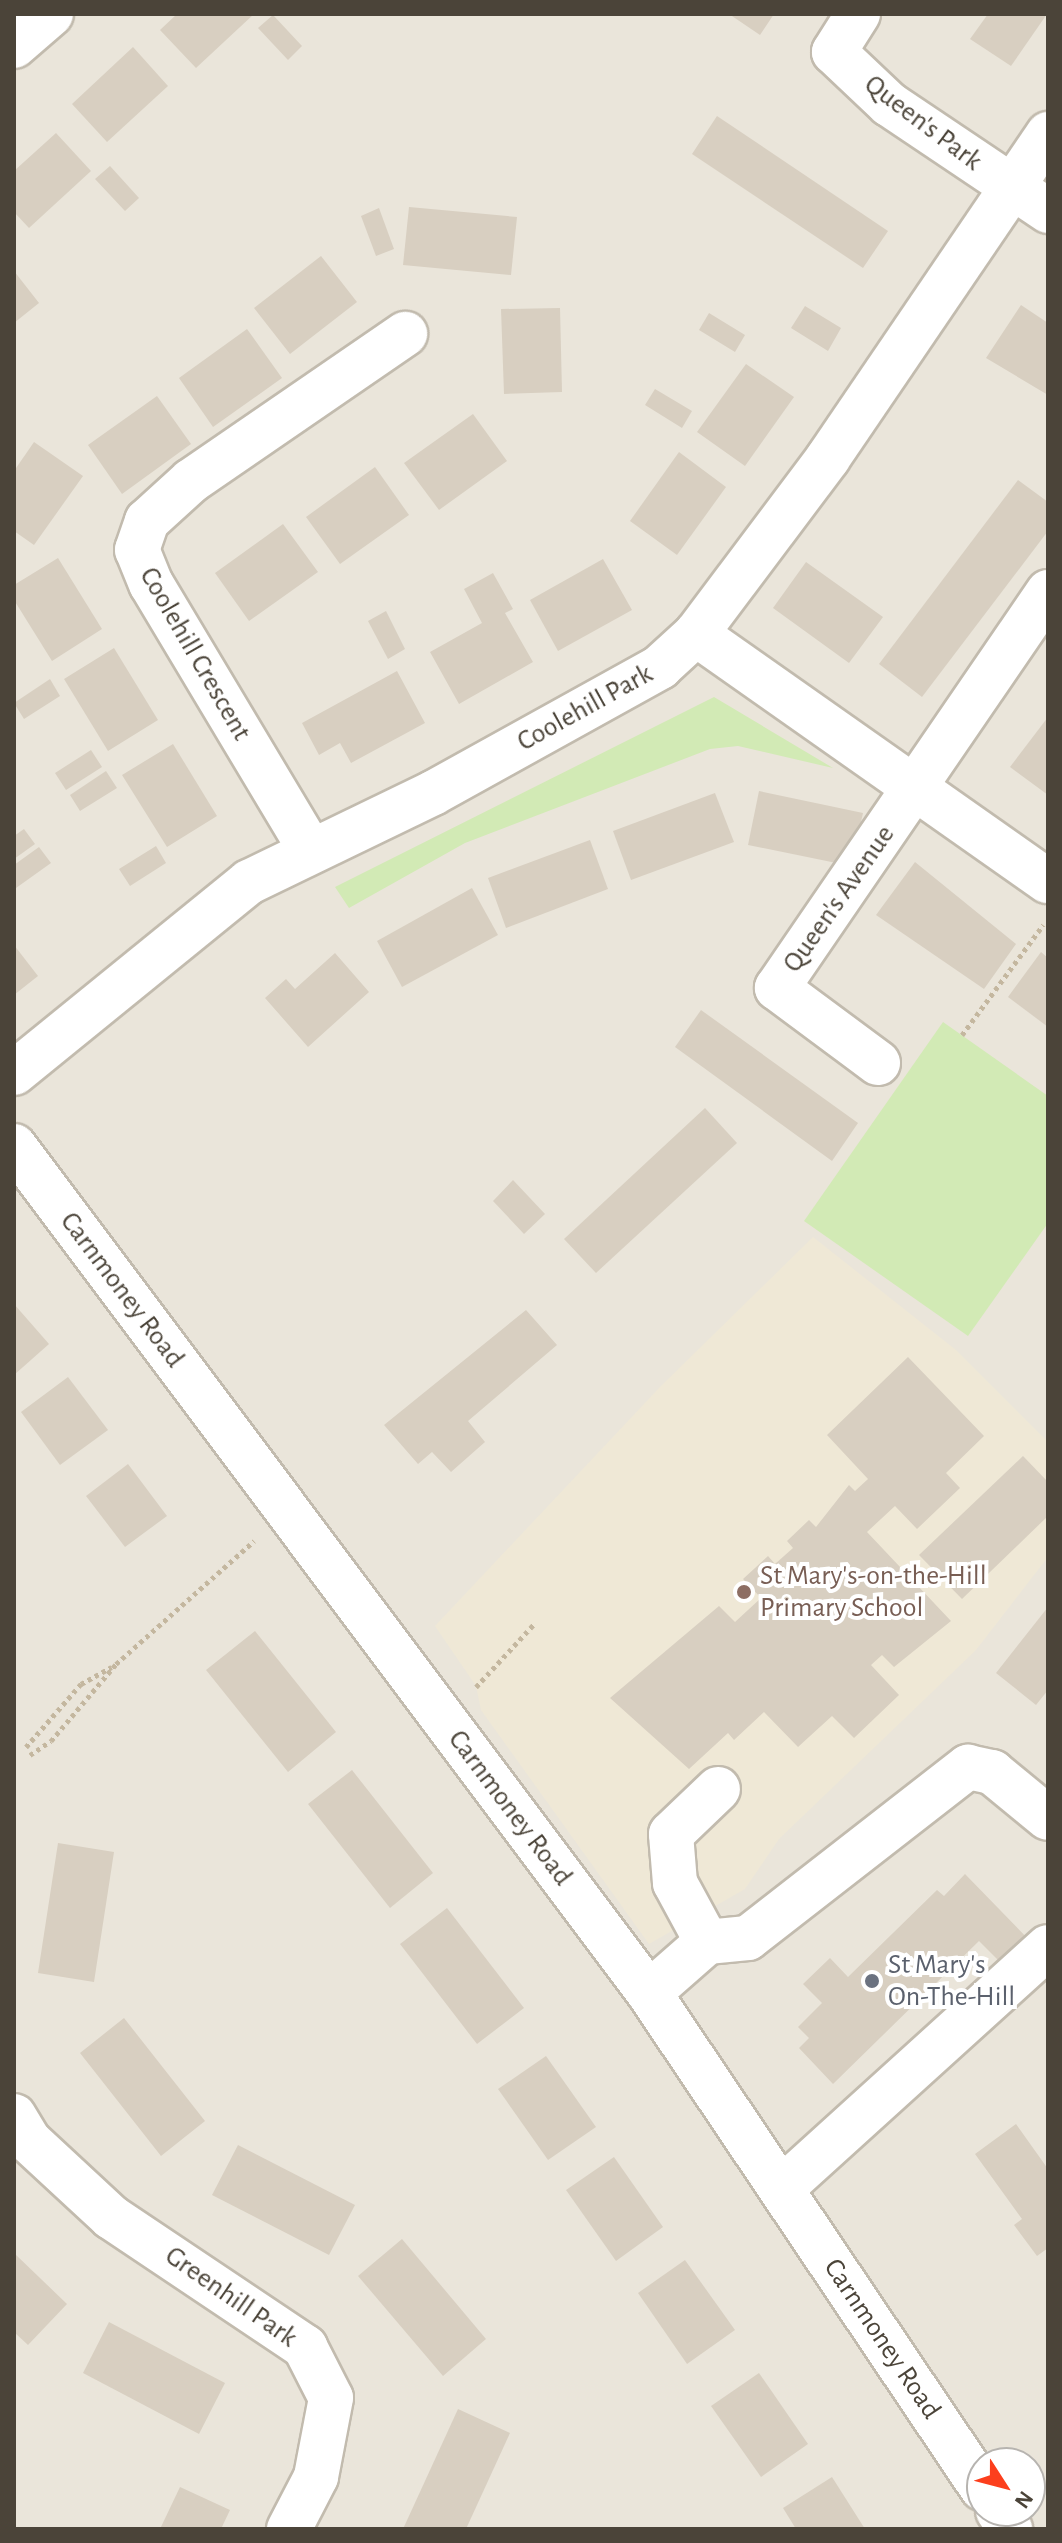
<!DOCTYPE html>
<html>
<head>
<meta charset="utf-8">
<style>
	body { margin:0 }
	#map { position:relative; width:1062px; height:2543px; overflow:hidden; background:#f6f3ec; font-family:"Alegreya Sans",sans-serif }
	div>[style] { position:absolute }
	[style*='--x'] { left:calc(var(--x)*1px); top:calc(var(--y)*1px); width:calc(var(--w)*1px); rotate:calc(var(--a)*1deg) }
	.residential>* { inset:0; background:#eae5da }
	.education>* { inset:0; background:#efe8d6 }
	.green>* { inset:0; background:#d2eab5 }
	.building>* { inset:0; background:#d8cfc1 }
	.path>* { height:5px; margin-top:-2.5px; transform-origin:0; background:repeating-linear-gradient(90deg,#c4b79f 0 4px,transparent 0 8px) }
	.roads { filter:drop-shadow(2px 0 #c2bbae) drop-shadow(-2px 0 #c2bbae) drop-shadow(0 2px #c2bbae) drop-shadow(0 -2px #c2bbae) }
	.minor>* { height:44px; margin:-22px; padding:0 22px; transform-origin:22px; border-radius:22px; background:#fff }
	.dots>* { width:22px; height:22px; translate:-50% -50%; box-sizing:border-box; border:4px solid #fff; border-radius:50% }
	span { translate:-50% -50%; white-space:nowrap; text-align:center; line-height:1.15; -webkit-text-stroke:8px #fff; paint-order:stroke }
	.street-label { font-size:28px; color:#4b4439 }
	.education-label { font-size:28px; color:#785e54 }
	.left { translate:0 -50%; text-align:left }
	.worship-label { font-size:28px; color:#5b616d }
	.frame { position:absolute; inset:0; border:16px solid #4b4439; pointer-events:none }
	.north { position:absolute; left:966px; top:2447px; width:80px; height:80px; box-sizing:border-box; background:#fff; border:2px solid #b7b4b0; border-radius:50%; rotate:126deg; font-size:22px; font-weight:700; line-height:32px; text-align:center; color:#4b4439 }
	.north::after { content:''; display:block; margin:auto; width:28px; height:36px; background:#fc3f1d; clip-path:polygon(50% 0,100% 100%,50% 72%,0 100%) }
</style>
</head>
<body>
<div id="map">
	<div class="residential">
		<i style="clip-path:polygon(evenodd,14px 14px,1048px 14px,1048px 2529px,14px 2529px,14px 14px,982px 2463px,1030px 2463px,1030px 2511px,982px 2511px,982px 2463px)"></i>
	</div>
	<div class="education">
		<i style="clip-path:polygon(813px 1237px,956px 1350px,1048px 1442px,1048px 1557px,976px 1650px,779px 1839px,745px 1889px,649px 1944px,481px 1710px,476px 1686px,435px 1626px,660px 1387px)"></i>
	</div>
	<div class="green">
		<i style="clip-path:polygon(714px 697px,833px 768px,738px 746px,710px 749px,465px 843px,349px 908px,335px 887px)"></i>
		<i style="clip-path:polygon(943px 1022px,1048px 1096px,1048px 1223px,968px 1336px,804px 1221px)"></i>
	</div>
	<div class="building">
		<i style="clip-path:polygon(177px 14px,254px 14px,196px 68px,160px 30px)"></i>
		<i style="clip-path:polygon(729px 14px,774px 14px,760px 35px)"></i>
		<i style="clip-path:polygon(988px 14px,1047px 14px,1011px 66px,970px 39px)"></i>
		<i style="clip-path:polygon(273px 15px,302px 46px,288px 60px,258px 28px)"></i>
		<i style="clip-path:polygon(133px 47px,168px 86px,107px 142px,72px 104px)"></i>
		<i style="clip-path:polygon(717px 116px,888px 231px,863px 268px,692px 154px)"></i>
		<i style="clip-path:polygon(56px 133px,91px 171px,29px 228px,14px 212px,14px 171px)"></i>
		<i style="clip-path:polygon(110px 166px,139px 198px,125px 211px,95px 179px)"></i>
		<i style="clip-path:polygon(409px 207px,517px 217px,511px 275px,403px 265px)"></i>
		<i style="clip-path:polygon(379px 208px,394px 249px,376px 256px,361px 216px)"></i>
		<i style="clip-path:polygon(321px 256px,357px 302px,290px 354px,254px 308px)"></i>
		<i style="clip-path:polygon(14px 271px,39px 303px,14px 323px)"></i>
		<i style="clip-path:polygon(1021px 305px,1048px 323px,1048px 395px,986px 358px)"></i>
		<i style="clip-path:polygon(805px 306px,841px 328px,828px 351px,791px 328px)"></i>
		<i style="clip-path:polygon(560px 308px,562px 392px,504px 394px,501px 309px)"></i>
		<i style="clip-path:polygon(709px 313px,745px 335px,735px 352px,699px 330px)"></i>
		<i style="clip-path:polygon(247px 329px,282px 378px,213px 427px,179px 378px)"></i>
		<i style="clip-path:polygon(746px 364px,794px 397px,745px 466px,697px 432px)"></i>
		<i style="clip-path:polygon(655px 389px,692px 411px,682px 428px,645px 405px)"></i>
		<i style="clip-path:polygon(157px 396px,191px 444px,122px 494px,88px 445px)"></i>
		<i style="clip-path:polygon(473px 414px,507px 461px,439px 510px,404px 463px)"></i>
		<i style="clip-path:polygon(34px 442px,83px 476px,34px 545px,14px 531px,14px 471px)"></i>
		<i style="clip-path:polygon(679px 452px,726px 487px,677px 555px,630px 521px)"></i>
		<i style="clip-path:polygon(375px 467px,409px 515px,340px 564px,306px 517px)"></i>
		<i style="clip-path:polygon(1018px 480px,1048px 502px,1048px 531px,922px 697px,879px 664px)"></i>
		<i style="clip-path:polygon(283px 524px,318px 572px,249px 621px,215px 573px)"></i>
		<i style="clip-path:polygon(58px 558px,102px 629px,52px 661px,14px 600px,14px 585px)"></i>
		<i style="clip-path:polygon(603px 559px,632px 610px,558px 651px,530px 600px)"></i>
		<i style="clip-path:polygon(806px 562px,883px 617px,849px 663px,773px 608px)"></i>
		<i style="clip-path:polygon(493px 573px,513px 609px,505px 613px,533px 662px,459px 704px,430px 652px,482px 623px,464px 589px)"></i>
		<i style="clip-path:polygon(386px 611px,405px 649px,388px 659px,368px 621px)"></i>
		<i style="clip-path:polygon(114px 648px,158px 720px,108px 751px,64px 679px)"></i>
		<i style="clip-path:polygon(397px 671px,425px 723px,351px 763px,340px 743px,319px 755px,302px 723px)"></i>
		<i style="clip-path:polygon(50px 679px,60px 696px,24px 719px,14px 703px)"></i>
		<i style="clip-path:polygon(1048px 717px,1048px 795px,1010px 767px)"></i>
		<i style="clip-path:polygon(173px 744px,217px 816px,167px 847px,122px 775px)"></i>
		<i style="clip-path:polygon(91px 750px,102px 767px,66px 790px,55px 773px)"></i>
		<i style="clip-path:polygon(106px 771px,117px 788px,80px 811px,70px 795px)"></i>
		<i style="clip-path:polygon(759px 791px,863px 813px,851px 866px,748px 845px)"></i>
		<i style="clip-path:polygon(715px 793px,734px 842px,631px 880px,613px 831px)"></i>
		<i style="clip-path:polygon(24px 829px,35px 844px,14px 859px,14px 836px)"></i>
		<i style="clip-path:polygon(590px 840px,608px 889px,506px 928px,488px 878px)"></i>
		<i style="clip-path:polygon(156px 846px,166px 863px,130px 886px,119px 869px)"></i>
		<i style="clip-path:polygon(39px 847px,51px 863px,16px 888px,14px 865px)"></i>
		<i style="clip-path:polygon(915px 862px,1016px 944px,984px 989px,876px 915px)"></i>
		<i style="clip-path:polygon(472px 888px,498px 935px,402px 987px,377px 941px)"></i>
		<i style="clip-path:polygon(14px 945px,38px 976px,14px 995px)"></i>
		<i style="clip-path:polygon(1041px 952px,1048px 958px,1048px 1027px,1008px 997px)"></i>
		<i style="clip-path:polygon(335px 953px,369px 992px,308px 1047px,265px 998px,286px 979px,295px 989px)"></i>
		<i style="clip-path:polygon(701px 1010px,858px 1123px,832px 1161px,675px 1047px)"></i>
		<i style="clip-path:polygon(705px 1108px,737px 1143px,596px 1273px,564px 1239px)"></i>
		<i style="clip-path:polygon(513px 1180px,545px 1214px,524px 1234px,493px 1201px)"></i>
		<i style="clip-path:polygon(14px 1304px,49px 1344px,14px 1375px)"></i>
		<i style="clip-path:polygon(526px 1310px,557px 1345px,468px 1421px,485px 1442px,451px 1472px,432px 1452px,418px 1464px,384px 1425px)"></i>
		<i style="clip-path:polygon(908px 1357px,984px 1436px,946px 1473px,960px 1488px,917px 1529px,895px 1506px,867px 1532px,951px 1621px,894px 1667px,882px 1655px,871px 1665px,899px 1695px,854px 1738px,832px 1716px,798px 1747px,764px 1712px,734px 1740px,728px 1733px,689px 1769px,610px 1698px,719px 1606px,735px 1622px,761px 1598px,743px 1579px,768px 1556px,775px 1564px,793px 1548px,787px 1541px,809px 1520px,816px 1527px,849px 1485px,855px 1491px,868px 1479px,827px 1435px)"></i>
		<i style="clip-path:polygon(68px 1377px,108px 1430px,60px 1465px,21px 1412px)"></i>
		<i style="clip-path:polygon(1023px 1456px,1048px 1482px,1048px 1516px,962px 1599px,919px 1555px)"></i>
		<i style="clip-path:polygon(128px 1464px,167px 1516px,125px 1547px,86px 1496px)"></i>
		<i style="clip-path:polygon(1048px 1607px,1048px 1690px,1036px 1705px,996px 1673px)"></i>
		<i style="clip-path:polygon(255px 1631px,336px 1732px,288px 1772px,206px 1670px)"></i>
		<i style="clip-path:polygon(352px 1770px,433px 1873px,390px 1908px,308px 1804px)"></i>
		<i style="clip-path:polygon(58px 1843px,114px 1852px,94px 1982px,38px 1973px)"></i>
		<i style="clip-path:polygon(965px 1874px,1031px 1942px,1005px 1967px,979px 1941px,833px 2084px,799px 2048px,809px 2038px,798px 2027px,822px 2003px,803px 1984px,830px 1958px,848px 1977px,937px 1890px,944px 1896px)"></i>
		<i style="clip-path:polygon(447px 1908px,524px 2008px,477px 2044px,400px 1944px)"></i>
		<i style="clip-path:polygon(124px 2018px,205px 2121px,161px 2156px,80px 2053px)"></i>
		<i style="clip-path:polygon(546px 2056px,596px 2127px,548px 2160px,498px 2089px)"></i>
		<i style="clip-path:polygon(1016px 2124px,1048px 2169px,1048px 2248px,1037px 2256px,1014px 2225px,1022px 2219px,975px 2154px)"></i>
		<i style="clip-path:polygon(238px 2145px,355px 2205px,329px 2255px,212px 2195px)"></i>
		<i style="clip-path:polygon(614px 2157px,663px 2227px,616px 2261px,566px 2190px)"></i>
		<i style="clip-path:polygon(402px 2239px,486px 2339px,443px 2376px,358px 2276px)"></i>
		<i style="clip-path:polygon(14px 2253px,67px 2304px,28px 2345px,14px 2332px)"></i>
		<i style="clip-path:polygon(685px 2260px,735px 2330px,687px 2364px,638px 2293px)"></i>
		<i style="clip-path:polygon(109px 2322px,225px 2383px,199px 2434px,83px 2373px)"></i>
		<i style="clip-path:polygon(759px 2373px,808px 2444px,761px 2477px,711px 2406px)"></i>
		<i style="clip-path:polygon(458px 2409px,510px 2433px,466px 2529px,403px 2529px)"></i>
		<i style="clip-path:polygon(832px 2477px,865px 2529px,796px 2529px,783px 2508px)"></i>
		<i style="clip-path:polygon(180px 2487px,230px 2510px,221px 2529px,160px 2529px)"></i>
	</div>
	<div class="path">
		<i style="--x:962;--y:1035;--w:137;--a:-53.6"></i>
		<i style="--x:476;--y:1687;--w:87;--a:-47.3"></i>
		<i style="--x:26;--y:1747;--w:84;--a:-48.9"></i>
		<i style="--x:81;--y:1684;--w:35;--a:-29"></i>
		<i style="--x:30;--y:1755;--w:25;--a:-34"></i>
		<i style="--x:51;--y:1741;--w:101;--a:-49.8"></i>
		<i style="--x:116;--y:1664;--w:185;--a:-41.7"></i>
	</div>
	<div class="roads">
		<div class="minor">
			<i style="--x:858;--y:14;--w:45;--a:122.3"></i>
			<i style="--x:834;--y:52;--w:76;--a:43.4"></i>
			<i style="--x:889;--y:104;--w:192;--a:33.9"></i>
			<i style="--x:14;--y:46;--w:49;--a:-40.9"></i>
			<i style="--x:696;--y:634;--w:430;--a:35.1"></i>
			<i style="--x:311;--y:851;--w:311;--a:-120.9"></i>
			<i style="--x:151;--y:584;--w:37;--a:-112"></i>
			<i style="--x:137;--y:550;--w:31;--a:-71"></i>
			<i style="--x:147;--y:521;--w:59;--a:-42.3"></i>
			<i style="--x:191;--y:481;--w:260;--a:-34.5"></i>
			<i style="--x:878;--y:1063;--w:126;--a:-143.4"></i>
			<i style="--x:777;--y:988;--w:480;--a:-55.6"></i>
			<i style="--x:14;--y:1073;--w:303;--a:-39.1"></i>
			<i style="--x:249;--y:882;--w:204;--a:-25.8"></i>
			<i style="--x:433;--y:793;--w:260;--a:-29"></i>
			<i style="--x:660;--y:667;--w:49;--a:-42.5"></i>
			<i style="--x:696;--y:634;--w:220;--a:-53.1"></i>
			<i style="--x:828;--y:458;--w:392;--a:-55.8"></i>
			<i style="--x:14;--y:1146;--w:1059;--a:53.14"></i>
			<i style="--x:649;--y:1993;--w:597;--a:56.07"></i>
			<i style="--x:707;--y:1942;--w:67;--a:-118.5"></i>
			<i style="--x:675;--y:1883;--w:49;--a:-94.7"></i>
			<i style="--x:671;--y:1834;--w:65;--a:-43.8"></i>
			<i style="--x:649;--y:1993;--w:77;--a:-41.3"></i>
			<i style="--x:707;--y:1942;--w:41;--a:-5.6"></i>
			<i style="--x:748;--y:1938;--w:279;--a:-37.9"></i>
			<i style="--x:968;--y:1767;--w:25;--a:12"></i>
			<i style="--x:992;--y:1772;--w:72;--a:39.4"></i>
			<i style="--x:14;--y:2116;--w:29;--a:59"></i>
			<i style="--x:29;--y:2141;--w:112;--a:42.8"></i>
			<i style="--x:111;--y:2217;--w:234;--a:33.8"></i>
			<i style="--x:305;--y:2347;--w:57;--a:63"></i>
			<i style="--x:331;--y:2398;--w:80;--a:100.8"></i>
			<i style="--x:316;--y:2477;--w:59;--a:117.4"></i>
			<i style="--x:781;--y:2189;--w:360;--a:-42.2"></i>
			<i style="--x:998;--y:2511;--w:22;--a:56"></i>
		</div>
	</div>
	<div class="dots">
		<i style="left:744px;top:1592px;background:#8d6e63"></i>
		<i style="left:872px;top:1981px;background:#6b7280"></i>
	</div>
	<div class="street-label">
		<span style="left:923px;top:123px;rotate:37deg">Queen's Park</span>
		<span style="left:195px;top:654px;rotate:60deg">Coolehill Crescent</span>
		<span style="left:585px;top:708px;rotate:-29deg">Coolehill Park</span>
		<span style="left:839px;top:899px;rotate:-55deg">Queen's Avenue</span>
		<span style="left:122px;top:1290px;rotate:53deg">Carnmoney Road</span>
		<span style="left:510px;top:1808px;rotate:53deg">Carnmoney Road</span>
		<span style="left:231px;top:2297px;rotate:35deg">Greenhill Park</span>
		<span style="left:882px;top:2339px;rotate:56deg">Carnmoney Road</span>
	</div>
	<div class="education-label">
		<span class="left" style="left:760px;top:1592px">St Mary's-on-the-Hill<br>Primary School</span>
	</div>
	<div class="worship-label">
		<span class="left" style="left:888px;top:1981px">St Mary's<br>On-The-Hill</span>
	</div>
	<div class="frame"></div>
	<div class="north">N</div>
</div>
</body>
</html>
